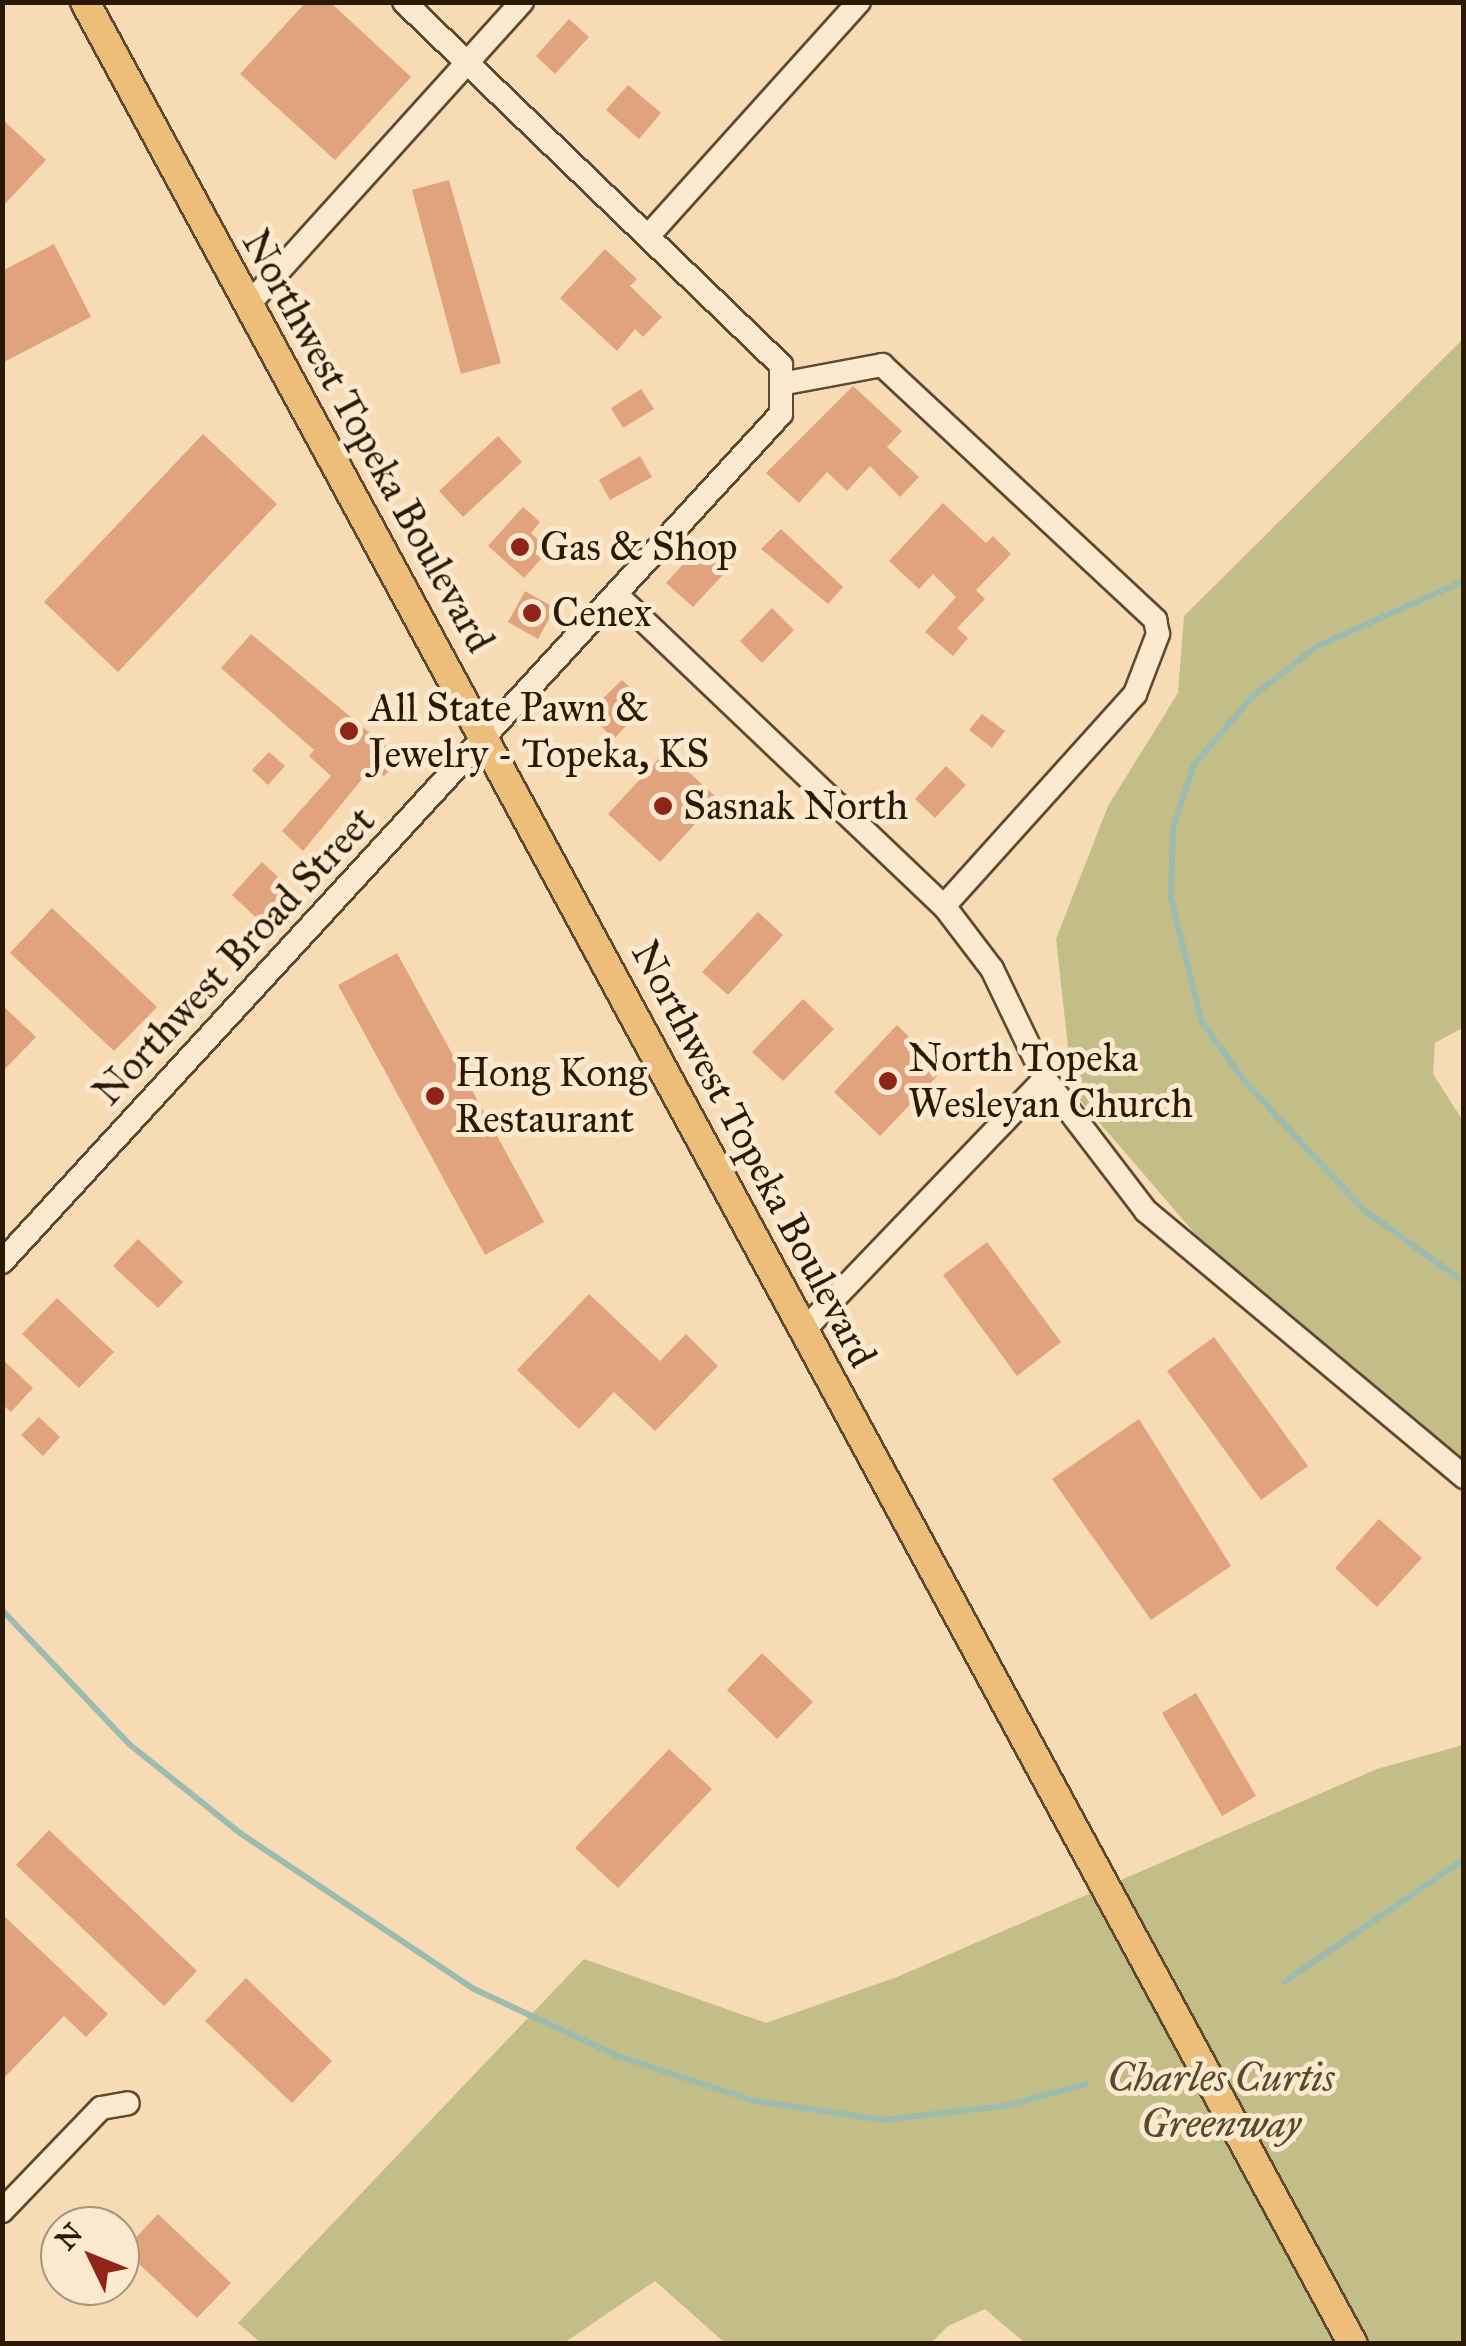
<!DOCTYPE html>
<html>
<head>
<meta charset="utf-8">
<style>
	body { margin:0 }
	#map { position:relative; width:1466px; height:2346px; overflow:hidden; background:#f7dbb5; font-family:"IM FELL Great Primer",serif }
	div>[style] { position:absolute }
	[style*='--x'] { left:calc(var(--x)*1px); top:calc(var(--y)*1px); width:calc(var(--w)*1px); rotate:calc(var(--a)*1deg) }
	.green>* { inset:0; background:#c3be88 }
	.stream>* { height:6px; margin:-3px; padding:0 3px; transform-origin:3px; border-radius:3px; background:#9dbbae }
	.building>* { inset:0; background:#e1a27e }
	.roads { filter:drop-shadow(2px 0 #5d4a30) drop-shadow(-2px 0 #5d4a30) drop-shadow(0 2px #5d4a30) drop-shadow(0 -2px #5d4a30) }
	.minor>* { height:22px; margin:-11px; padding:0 11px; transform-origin:11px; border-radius:11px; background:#fae8cf }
	.major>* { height:28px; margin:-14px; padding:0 14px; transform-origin:14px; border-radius:14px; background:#ecbe7a }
	.dots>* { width:28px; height:28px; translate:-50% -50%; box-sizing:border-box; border:5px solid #fae8cf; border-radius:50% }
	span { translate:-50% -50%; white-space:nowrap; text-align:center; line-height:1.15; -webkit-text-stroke:10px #fae8cf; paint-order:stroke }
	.street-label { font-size:40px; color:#2a1904 }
	.poi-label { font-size:40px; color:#2a1904 }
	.left { translate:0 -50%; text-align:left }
	.park-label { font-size:40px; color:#584b2c; font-style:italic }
	.frame { position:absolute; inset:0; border:5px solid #2a1904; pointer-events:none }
	.north { position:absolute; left:40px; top:2206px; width:100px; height:100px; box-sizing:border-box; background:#fae8cf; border:2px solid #a7957e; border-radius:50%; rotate:313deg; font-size:28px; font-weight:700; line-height:40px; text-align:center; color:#2a1904 }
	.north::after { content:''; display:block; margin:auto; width:35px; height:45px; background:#8f2418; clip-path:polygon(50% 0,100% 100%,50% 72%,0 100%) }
</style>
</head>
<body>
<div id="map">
	<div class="green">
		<i style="clip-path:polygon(1463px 339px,1464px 1027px,1435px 1043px,1433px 1074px,1463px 1121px,1463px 1458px,1222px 1265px,1073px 1092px,1056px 939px,1108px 806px,1178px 693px,1184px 616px)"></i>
		<i style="clip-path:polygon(1463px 1745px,1463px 2343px,1025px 2343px,985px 2309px,948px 2326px,931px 2343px,725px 2343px,655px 2281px,564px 2343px,261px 2343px,238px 2323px,584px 1959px,766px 2023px,897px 1977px,1377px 1769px)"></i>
	</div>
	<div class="stream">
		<i style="--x:1464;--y:581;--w:161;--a:156.1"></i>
		<i style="--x:1317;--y:646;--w:84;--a:141.8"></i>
		<i style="--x:1251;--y:698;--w:88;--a:130.4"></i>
		<i style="--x:1194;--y:765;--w:67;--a:108.2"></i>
		<i style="--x:1173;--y:829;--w:69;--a:91.7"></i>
		<i style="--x:1171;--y:898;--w:128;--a:76"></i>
		<i style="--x:1202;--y:1022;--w:75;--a:54.2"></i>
		<i style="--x:1246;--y:1083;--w:175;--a:47.1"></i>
		<i style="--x:1365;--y:1211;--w:122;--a:35.6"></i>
		<i style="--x:2;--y:1610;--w:185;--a:46.5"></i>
		<i style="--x:129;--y:1744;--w:142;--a:38.7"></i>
		<i style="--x:240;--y:1833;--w:281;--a:33.7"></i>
		<i style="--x:474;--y:1989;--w:159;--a:25"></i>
		<i style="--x:618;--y:2056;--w:144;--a:18.2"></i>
		<i style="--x:755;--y:2101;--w:130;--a:8.4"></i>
		<i style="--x:884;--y:2120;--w:121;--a:-6.7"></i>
		<i style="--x:1004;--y:2106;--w:85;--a:-15"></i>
		<i style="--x:1284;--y:1982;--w:218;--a:-34.3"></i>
	</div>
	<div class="building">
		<i style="clip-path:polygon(306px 2px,330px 2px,411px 77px,335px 160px,240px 74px)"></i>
		<i style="clip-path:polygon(569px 19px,589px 37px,555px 74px,536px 56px)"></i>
		<i style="clip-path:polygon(628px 85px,661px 113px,639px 139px,606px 110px)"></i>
		<i style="clip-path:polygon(2px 119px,46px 160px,2px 207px)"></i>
		<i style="clip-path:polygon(449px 180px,501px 363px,461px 374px,412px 190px)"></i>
		<i style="clip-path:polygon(54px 244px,91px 317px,2px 363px,2px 271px)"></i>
		<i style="clip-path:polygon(605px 249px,637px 279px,630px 286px,662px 317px,643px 337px,635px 329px,617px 351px,560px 298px)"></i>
		<i style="clip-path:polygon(853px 386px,902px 431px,887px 447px,919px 477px,900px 497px,870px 466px,847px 491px,827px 472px,799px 503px,766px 473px)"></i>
		<i style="clip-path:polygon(641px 389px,654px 409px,623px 428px,611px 408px)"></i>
		<i style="clip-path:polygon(203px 434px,277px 504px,118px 672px,44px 602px)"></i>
		<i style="clip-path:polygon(498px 436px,522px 462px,463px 517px,439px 491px)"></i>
		<i style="clip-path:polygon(640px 456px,652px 477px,610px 500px,599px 480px)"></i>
		<i style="clip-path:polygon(943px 503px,986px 543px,993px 536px,1011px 554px,976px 590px,985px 599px,957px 628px,968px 638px,953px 656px,925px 632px,956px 597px,933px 574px,919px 589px,889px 561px)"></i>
		<i style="clip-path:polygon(523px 507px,540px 522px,531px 533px,549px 550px,524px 578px,488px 546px)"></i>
		<i style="clip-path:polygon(781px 529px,843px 587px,828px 604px,761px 549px)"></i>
		<i style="clip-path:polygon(706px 539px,733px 564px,693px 607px,666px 583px)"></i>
		<i style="clip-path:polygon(525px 591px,555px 608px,538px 639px,508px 622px)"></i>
		<i style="clip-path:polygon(772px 608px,794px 630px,762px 663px,740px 641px)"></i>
		<i style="clip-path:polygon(251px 634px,389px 749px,396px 763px,384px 776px,372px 767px,303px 851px,282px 831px,331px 776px,309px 756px,314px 750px,221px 668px)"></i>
		<i style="clip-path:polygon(622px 680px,647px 703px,614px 739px,588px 713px)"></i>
		<i style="clip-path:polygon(982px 714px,1005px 731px,992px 748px,969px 730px)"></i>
		<i style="clip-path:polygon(666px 751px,718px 799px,660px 862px,608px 814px)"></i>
		<i style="clip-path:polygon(269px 752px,285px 766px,268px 785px,252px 770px)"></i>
		<i style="clip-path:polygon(946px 766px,966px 785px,935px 818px,915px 799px)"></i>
		<i style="clip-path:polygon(262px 862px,292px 890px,262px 923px,232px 895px)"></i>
		<i style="clip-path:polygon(52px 908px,157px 1007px,114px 1051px,10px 953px)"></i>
		<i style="clip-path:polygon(758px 912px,783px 935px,728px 995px,702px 972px)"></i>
		<i style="clip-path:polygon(397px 953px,544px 1222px,485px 1255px,338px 985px)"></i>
		<i style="clip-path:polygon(803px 999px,834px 1029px,783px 1081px,752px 1052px)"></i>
		<i style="clip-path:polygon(2px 1005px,36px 1037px,2px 1072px)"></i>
		<i style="clip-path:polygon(897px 1025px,943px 1070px,880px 1136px,834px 1092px)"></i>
		<i style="clip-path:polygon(138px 1239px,183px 1282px,158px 1308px,113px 1266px)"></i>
		<i style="clip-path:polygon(987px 1242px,1061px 1342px,1017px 1376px,943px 1275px)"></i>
		<i style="clip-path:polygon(589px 1294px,660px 1361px,686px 1334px,718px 1366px,655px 1431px,614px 1392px,579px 1429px,517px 1370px)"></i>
		<i style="clip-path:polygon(57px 1298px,114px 1352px,79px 1388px,22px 1334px)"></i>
		<i style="clip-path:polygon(1214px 1337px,1308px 1466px,1261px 1500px,1167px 1371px)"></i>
		<i style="clip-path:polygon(2px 1359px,33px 1388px,11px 1412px,2px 1404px)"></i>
		<i style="clip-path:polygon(39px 1417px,60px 1437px,43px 1456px,21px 1435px)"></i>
		<i style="clip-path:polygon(1139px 1419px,1231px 1566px,1151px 1620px,1052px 1479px)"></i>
		<i style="clip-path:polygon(1379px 1519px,1422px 1558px,1377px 1607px,1335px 1568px)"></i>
		<i style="clip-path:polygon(762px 1653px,813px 1702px,777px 1739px,727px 1690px)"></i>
		<i style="clip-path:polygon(1196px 1693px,1256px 1796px,1222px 1816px,1162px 1713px)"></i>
		<i style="clip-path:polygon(669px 1749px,712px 1789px,618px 1888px,575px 1848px)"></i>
		<i style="clip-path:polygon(49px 1830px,197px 1971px,164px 2006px,16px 1865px)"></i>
		<i style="clip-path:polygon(2px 1914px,108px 2014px,86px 2037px,64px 2016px,2px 2080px)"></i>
		<i style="clip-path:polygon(246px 1978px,332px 2061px,292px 2103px,205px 2021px)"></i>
		<i style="clip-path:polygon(158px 2214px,231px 2283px,197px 2318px,124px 2250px)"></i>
	</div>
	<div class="roads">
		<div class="minor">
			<i style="--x:650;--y:234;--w:312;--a:-48"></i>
			<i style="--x:249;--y:304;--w:407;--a:-47.9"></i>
			<i style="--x:786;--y:383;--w:98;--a:-10.6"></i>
			<i style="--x:882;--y:365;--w:374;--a:43"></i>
			<i style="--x:1155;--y:620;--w:14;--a:78"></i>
			<i style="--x:1158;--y:634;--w:64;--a:111"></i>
			<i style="--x:1135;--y:694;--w:285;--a:132"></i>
			<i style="--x:618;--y:596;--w:450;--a:43.6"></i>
			<i style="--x:944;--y:906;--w:79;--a:52.7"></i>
			<i style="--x:992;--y:969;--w:122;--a:64.3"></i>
			<i style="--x:1045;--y:1079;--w:166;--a:52.6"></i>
			<i style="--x:1146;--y:1211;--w:415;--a:39.9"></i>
			<i style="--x:2;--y:1262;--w:1151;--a:-47.43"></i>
			<i style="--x:781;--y:414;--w:49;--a:-90"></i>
			<i style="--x:781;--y:365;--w:523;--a:-136.08"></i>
			<i style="--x:804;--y:1330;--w:348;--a:-46.2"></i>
			<i style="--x:2;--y:2211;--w:143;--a:-46.1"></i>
			<i style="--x:101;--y:2108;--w:27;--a:-10"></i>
		</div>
		<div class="major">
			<i style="--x:85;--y:2;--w:2663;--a:61.57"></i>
		</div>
	</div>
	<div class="dots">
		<i style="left:520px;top:547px;background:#8f2418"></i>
		<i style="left:532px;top:613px;background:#8f2418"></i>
		<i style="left:349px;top:731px;background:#8f2418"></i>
		<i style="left:663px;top:806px;background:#8f2418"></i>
		<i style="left:888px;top:1081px;background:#8f2418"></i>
		<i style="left:435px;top:1096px;background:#8f2418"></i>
	</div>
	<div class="street-label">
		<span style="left:368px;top:441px;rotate:61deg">Northwest Topeka Boulevard</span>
		<span style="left:234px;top:956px;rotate:-47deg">Northwest Broad Street</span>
		<span style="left:754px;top:1154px;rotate:62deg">Northwest Topeka Boulevard</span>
	</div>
	<div class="poi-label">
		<span class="left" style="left:540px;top:547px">Gas &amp; Shop</span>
		<span class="left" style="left:552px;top:613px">Cenex</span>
		<span class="left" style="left:369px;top:731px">All State Pawn &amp;<br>Jewelry - Topeka, KS</span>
		<span class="left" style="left:683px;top:806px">Sasnak North</span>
		<span class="left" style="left:908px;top:1081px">North Topeka<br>Wesleyan Church</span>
		<span class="left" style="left:455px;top:1096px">Hong Kong<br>Restaurant</span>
	</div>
	<div class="park-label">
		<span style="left:1221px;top:2101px">Charles Curtis<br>Greenway</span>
	</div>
	<div class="frame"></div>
	<div class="north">N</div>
</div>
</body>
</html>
